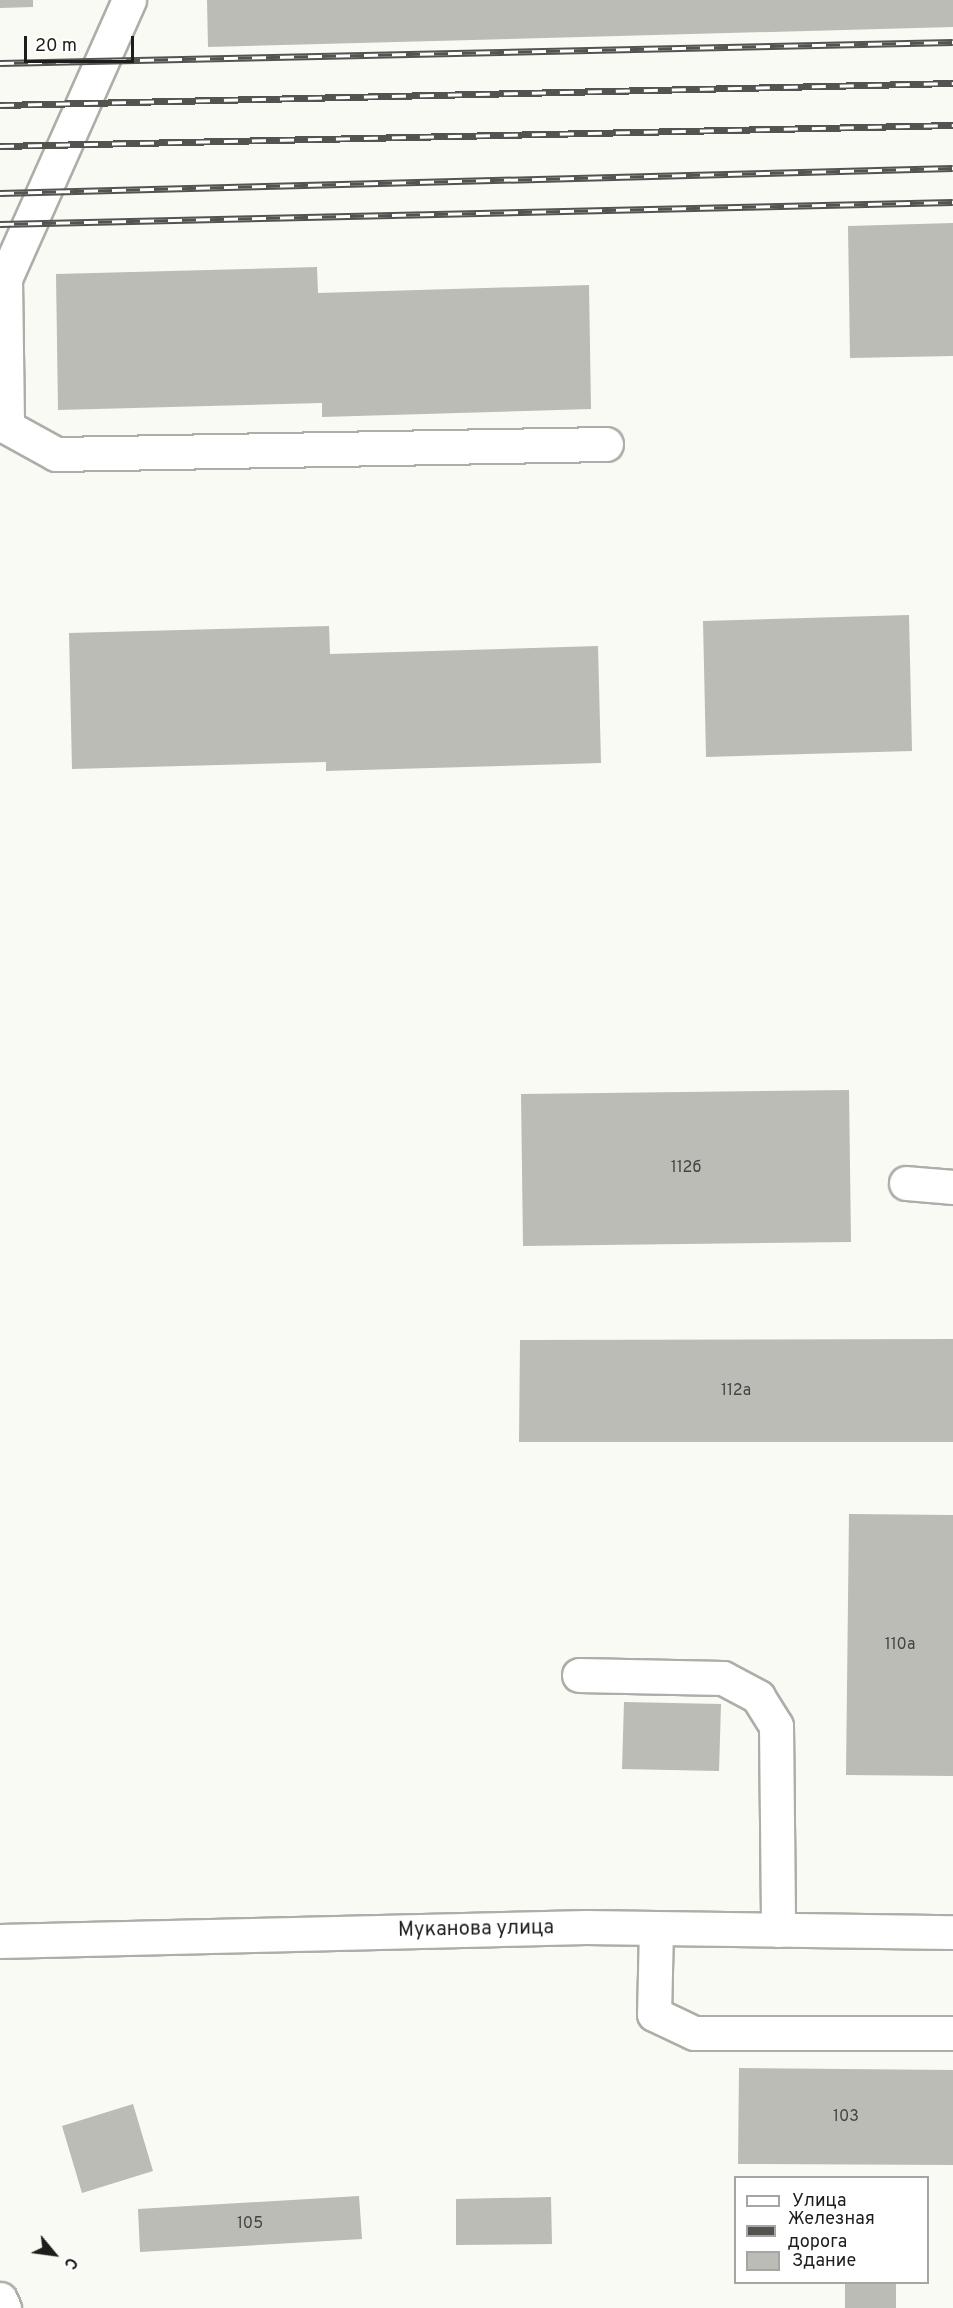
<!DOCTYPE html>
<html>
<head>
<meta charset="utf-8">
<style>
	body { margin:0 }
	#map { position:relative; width:953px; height:2308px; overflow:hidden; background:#f9faf3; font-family:Overpass,sans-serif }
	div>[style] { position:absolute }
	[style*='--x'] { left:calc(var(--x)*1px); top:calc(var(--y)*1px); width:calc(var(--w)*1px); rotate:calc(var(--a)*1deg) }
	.building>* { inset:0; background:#bbbcb5 }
	.roads { filter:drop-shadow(2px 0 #adaea7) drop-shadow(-2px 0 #adaea7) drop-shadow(0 2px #adaea7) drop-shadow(0 -2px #adaea7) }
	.minor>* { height:33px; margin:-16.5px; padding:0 16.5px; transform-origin:16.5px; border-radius:16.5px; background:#fff }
	.rail>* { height:7px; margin-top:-3.5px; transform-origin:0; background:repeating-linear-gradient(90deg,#fff 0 14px,#535350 0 28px); box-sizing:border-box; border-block:2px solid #535350 }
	span { translate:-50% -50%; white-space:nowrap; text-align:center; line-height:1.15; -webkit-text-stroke:4.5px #fff; paint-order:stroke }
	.number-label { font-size:16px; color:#444542 }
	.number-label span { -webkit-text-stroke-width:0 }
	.street-label { font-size:20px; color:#1d1d1b }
	.legend { position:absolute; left:734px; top:2176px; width:195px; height:108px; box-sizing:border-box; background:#fff; border:2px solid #a5a5a4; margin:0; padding:8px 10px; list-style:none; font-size:18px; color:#1d1d1b }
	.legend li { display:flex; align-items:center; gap:12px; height:30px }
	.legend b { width:30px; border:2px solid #a5a5a4 }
	.north { position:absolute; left:24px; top:2224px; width:60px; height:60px; -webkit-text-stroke:4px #fff; paint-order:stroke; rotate:119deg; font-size:16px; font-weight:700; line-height:24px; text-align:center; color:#1d1d1b }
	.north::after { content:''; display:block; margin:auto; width:21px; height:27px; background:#1d1d1b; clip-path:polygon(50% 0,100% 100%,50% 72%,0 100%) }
	.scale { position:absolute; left:24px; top:36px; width:110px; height:27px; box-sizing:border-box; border:3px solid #1d1d1b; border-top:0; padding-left:8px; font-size:18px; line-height:21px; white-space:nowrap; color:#1d1d1b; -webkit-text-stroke:4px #fff; paint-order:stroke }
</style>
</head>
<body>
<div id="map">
	<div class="building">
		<i style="clip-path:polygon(0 0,33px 0,33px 7px,0 8px)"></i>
		<i style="clip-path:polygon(207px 0,953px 0,953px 27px,208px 47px)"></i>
		<i style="clip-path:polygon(953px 223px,953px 356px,850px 358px,848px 226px)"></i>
		<i style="clip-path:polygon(317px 267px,318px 293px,589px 285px,591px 409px,322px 417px,322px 403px,58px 410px,56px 274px)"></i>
		<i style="clip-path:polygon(909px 615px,912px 751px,706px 757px,703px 621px)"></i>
		<i style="clip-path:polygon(329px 626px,330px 654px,598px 646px,601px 763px,326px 771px,326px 762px,72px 769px,69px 633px)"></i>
		<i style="clip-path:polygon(849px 1090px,851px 1242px,523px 1246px,521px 1094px)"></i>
		<i style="clip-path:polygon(953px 1339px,953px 1442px,519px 1442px,520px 1340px)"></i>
		<i style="clip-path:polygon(849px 1514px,953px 1515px,953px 1776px,846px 1775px)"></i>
		<i style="clip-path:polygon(624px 1702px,721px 1704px,719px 1771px,622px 1769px)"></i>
		<i style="clip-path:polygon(739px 2068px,953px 2070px,953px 2165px,738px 2164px)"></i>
		<i style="clip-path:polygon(133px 2104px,153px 2171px,82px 2193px,62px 2126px)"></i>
		<i style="clip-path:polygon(359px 2196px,362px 2239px,140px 2252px,138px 2209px)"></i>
		<i style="clip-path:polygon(551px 2197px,552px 2244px,456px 2245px,456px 2199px)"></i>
		<i style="clip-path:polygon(845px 2282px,896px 2282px,896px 2308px,845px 2308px)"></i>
	</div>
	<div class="roads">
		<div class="minor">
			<i style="--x:129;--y:0;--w:305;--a:114"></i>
			<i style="--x:5;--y:279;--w:148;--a:89.2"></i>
			<i style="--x:7;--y:427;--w:56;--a:28.9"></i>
			<i style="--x:56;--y:454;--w:550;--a:-1.04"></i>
			<i style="--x:906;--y:1183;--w:47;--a:4.9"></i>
			<i style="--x:579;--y:1675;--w:144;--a:1.2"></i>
			<i style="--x:723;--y:1678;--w:40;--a:28"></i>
			<i style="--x:758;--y:1697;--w:34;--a:58"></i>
			<i style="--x:776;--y:1726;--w:204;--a:89.4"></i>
			<i style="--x:656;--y:1928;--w:86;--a:91.3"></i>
			<i style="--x:654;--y:2014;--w:44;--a:25.4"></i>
			<i style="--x:694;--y:2033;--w:259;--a:0"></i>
			<i style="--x:0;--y:1941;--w:586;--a:-1.37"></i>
			<i style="--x:586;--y:1927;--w:367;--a:0.8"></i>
			<i style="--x:0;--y:2299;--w:10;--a:66"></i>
		</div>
	</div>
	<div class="rail">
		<i style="--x:0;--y:63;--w:953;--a:-1.26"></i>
		<i style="--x:0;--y:105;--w:953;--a:-1.32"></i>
		<i style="--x:0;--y:146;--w:953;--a:-1.26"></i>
		<i style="--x:0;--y:193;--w:953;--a:-1.5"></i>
		<i style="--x:0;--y:224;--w:953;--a:-1.32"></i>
	</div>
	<div class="number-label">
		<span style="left:686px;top:1168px">112б</span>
		<span style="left:736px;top:1391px">112а</span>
		<span style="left:900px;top:1645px">110а</span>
		<span style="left:846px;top:2117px">103</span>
		<span style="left:250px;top:2224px">105</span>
	</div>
	<div class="street-label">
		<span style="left:476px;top:1930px;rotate:-1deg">Муканова улица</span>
	</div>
	<ul class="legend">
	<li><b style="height:8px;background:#fff"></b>Улица</li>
	<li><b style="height:8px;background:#535350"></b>Железная дорога</li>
	<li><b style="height:16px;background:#bbbcb5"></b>Здание</li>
	</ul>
	<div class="north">С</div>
	<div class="scale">20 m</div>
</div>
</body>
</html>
